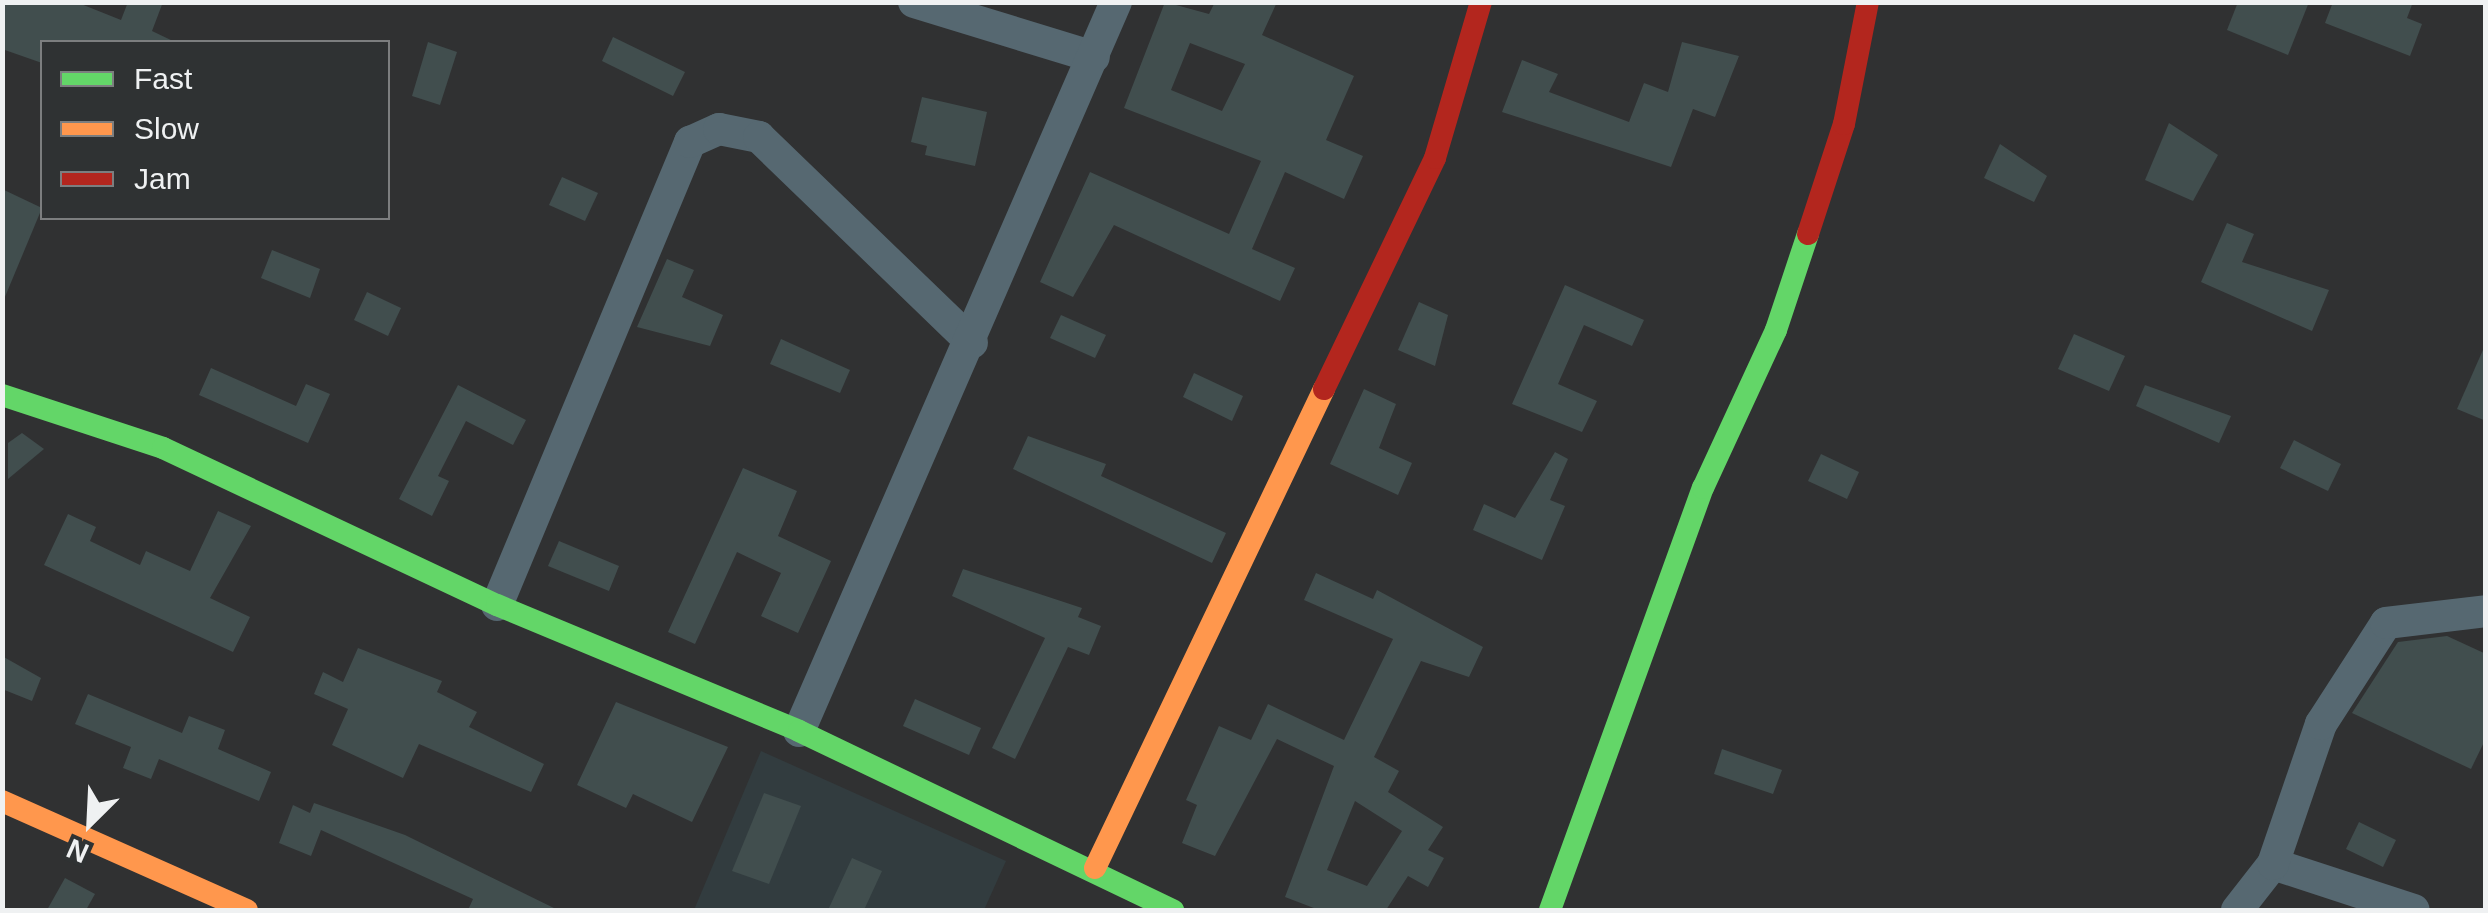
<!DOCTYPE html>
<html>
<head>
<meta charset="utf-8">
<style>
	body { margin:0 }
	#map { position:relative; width:2488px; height:913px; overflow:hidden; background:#303132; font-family:Arial,sans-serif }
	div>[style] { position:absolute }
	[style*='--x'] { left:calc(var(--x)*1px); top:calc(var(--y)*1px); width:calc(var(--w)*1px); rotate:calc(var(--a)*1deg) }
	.built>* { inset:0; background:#323c3f }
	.building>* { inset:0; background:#414e4e }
	.street>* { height:32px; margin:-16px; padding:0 16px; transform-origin:16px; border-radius:16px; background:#566871 }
	.fast>* { height:22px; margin:-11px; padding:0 11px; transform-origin:11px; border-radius:11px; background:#63d668 }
	.slow>* { height:22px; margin:-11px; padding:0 11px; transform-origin:11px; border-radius:11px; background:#ff974d }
	.jam>* { height:22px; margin:-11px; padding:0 11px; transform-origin:11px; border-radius:11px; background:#b3261e }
	span { translate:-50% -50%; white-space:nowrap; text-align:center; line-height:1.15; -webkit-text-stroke:9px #2f3233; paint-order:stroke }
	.frame { position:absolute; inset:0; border:5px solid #eff1f2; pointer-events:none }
	.legend { position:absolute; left:40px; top:40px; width:350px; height:180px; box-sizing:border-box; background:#2f3233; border:2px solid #7c7e7f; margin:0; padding:12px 18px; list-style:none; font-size:30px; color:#eff1f2 }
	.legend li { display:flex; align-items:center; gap:20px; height:50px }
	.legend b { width:50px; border:2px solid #7c7e7f }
	.north { position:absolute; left:40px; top:773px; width:100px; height:100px; -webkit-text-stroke:8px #2f3233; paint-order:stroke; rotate:204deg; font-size:28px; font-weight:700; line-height:40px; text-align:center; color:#eff1f2 }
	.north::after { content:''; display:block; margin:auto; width:35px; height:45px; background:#eff1f2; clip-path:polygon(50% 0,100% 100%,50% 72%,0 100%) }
</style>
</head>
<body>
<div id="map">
	<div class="built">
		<i style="clip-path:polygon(761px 751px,1006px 861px,984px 910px,694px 910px)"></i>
	</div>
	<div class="building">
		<i style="clip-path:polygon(2px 2px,76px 2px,121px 20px,128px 2px,163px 2px,152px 31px,175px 42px,42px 42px,42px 63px,2px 49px)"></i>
		<i style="clip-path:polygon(evenodd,1165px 2px,1209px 14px,1215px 2px,1277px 2px,1262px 35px,1354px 76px,1326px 140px,1363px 156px,1344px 199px,1285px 172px,1252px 249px,1295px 268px,1280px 301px,1114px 225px,1073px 297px,1040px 282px,1090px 172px,1229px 234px,1261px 161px,1124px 108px,1165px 2px,1190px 43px,1245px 64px,1222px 111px,1171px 90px,1190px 43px)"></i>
		<i style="clip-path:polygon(2238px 2px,2309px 2px,2288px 55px,2227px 30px)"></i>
		<i style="clip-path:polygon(2333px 2px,2413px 2px,2407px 18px,2422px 24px,2410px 56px,2325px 23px)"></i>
		<i style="clip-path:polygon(613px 37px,685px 72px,673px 96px,602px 61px)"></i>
		<i style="clip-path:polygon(428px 42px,457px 52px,440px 105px,412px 96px)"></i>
		<i style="clip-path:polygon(1682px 42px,1739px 56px,1715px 117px,1693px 109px,1671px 167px,1502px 112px,1522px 60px,1558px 74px,1549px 92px,1629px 122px,1644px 83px,1668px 92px)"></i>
		<i style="clip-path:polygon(922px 97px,987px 112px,975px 166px,925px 155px,927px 146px,911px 142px)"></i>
		<i style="clip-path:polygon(2169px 123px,2218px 155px,2193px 201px,2145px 180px)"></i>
		<i style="clip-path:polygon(2000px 144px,2047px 176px,2034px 202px,1984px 178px)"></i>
		<i style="clip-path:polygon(562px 177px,598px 193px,585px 221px,549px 205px)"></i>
		<i style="clip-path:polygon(2px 189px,42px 208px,2px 304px)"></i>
		<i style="clip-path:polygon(2227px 223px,2254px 234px,2242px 262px,2329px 290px,2312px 331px,2201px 282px)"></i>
		<i style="clip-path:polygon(272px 250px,320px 269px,310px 298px,261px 278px)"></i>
		<i style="clip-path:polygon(667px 259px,694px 270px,682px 297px,723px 315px,710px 346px,637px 327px)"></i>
		<i style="clip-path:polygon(1565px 285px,1644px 320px,1632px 346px,1584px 325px,1558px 384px,1597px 401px,1582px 432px,1512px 404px)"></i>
		<i style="clip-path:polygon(367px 292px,401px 308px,388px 336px,354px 320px)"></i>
		<i style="clip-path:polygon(1419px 302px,1448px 315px,1435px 366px,1398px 350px)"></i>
		<i style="clip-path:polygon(1061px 315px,1106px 335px,1095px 358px,1050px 338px)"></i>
		<i style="clip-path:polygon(2074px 334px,2125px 356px,2109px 391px,2058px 369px)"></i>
		<i style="clip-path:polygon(781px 339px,850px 370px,840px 393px,770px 364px)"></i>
		<i style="clip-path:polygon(2486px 343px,2486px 421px,2457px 409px)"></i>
		<i style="clip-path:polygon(211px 368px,296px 406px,306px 384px,330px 394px,308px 443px,199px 395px)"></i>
		<i style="clip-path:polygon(1194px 373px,1243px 396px,1232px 421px,1183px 397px)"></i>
		<i style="clip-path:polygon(458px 385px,526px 420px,513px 445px,466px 421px,438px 476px,449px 481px,432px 516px,399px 499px)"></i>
		<i style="clip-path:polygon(2145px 385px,2231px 416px,2219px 443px,2136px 406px)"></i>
		<i style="clip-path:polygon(1364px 389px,1396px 404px,1379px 448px,1412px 463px,1398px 495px,1330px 464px)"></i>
		<i style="clip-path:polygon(22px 433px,44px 449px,8px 479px,8px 443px)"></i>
		<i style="clip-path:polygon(1028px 436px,1106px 464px,1101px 476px,1226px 533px,1212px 563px,1013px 469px)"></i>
		<i style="clip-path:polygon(2294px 440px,2341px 464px,2328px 491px,2280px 468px)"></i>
		<i style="clip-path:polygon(1555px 452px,1568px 459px,1550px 500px,1565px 506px,1542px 560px,1473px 530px,1484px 504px,1515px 518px)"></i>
		<i style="clip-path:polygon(1821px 454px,1859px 472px,1847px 499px,1808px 481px)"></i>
		<i style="clip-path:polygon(743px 468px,797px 491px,778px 536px,831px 561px,798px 633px,761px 616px,781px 573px,737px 552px,695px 644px,668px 632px)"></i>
		<i style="clip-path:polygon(218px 511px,251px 526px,210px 598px,250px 617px,233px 652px,44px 565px,68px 514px,96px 527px,90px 541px,140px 565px,146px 551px,190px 571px)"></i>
		<i style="clip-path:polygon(559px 541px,619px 566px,609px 591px,548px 566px)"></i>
		<i style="clip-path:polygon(963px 569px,1082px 608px,1078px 617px,1101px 626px,1089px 655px,1068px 647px,1015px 759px,992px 748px,1045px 638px,952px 596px)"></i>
		<i style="clip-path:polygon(evenodd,1316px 573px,1373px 599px,1377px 590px,1483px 647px,1469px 677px,1421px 661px,1374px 757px,1399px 771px,1388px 792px,1443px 827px,1428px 850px,1444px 858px,1428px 887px,1408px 876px,1386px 910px,1319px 910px,1285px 897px,1334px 766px,1277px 739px,1215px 856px,1182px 843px,1197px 805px,1186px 800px,1219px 726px,1251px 740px,1268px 704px,1344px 740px,1393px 639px,1304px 600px,1316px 573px,1355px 801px,1402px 831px,1367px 886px,1327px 870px,1355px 801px)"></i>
		<i style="clip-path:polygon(2447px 636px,2486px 654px,2486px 738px,2471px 769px,2352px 713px,2398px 642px)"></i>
		<i style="clip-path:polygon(358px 648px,442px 681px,437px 692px,477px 712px,469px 727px,544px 764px,531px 792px,419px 744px,403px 778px,332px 745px,348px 709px,314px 694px,323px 672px,343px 682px)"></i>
		<i style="clip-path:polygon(2px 656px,41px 678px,32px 701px,2px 689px)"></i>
		<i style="clip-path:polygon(88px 694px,182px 733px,189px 716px,225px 730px,218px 749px,271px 772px,259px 801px,159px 759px,151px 779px,123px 768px,131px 747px,75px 724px)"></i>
		<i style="clip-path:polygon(915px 699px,981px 728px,969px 755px,903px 726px)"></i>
		<i style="clip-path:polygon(616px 702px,728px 747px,692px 822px,633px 794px,626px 808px,577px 785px)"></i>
		<i style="clip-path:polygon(1722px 749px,1782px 770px,1773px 794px,1714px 774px)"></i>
		<i style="clip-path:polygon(764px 793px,801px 806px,769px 884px,732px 871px)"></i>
		<i style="clip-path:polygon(314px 803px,405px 835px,558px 910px,468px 910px,473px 899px,321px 830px,311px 856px,279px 843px,293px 805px,310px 813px)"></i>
		<i style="clip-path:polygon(2359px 822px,2396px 840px,2383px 867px,2346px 849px)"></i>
		<i style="clip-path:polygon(852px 858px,882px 871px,864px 910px,828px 910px)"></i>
		<i style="clip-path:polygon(65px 878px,95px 894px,86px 910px,47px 910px)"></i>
	</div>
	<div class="street">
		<i style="--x:914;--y:2;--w:188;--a:17"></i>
		<i style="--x:497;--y:605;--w:502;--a:-67.37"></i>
		<i style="--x:690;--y:142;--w:32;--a:-24"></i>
		<i style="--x:719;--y:129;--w:41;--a:11.3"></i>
		<i style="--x:759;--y:137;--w:296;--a:44"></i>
		<i style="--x:799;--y:731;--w:795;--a:-66.5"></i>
		<i style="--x:2273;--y:864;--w:148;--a:18.1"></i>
		<i style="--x:2237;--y:910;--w:58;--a:-52"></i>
		<i style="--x:2273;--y:864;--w:148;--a:-71.1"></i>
		<i style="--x:2321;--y:724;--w:120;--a:-57.2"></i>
		<i style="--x:2386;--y:623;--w:101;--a:-6.8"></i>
	</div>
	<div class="fast">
		<i style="--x:2;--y:395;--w:169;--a:18.2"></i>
		<i style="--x:163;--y:448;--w:369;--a:25.2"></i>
		<i style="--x:497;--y:605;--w:327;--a:22.6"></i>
		<i style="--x:799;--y:731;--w:415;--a:25.6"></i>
		<i style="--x:1550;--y:910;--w:449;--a:-70.1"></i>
		<i style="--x:1703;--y:488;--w:174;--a:-65.2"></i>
		<i style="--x:1776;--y:330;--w:101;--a:-71.6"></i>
	</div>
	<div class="slow">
		<i style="--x:2;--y:801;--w:268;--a:24"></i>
		<i style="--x:1095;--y:868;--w:531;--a:-64.45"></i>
	</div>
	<div class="jam">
		<i style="--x:1808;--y:234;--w:116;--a:-71.9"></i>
		<i style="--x:1844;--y:124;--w:124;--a:-78.9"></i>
		<i style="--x:1324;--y:389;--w:256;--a:-64.3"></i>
		<i style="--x:1435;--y:158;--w:163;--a:-73.6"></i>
	</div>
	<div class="frame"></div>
	<ul class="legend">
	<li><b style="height:12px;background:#63d668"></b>Fast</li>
	<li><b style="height:12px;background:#ff974d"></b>Slow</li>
	<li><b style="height:12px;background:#b3261e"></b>Jam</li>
	</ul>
	<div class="north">N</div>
</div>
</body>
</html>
